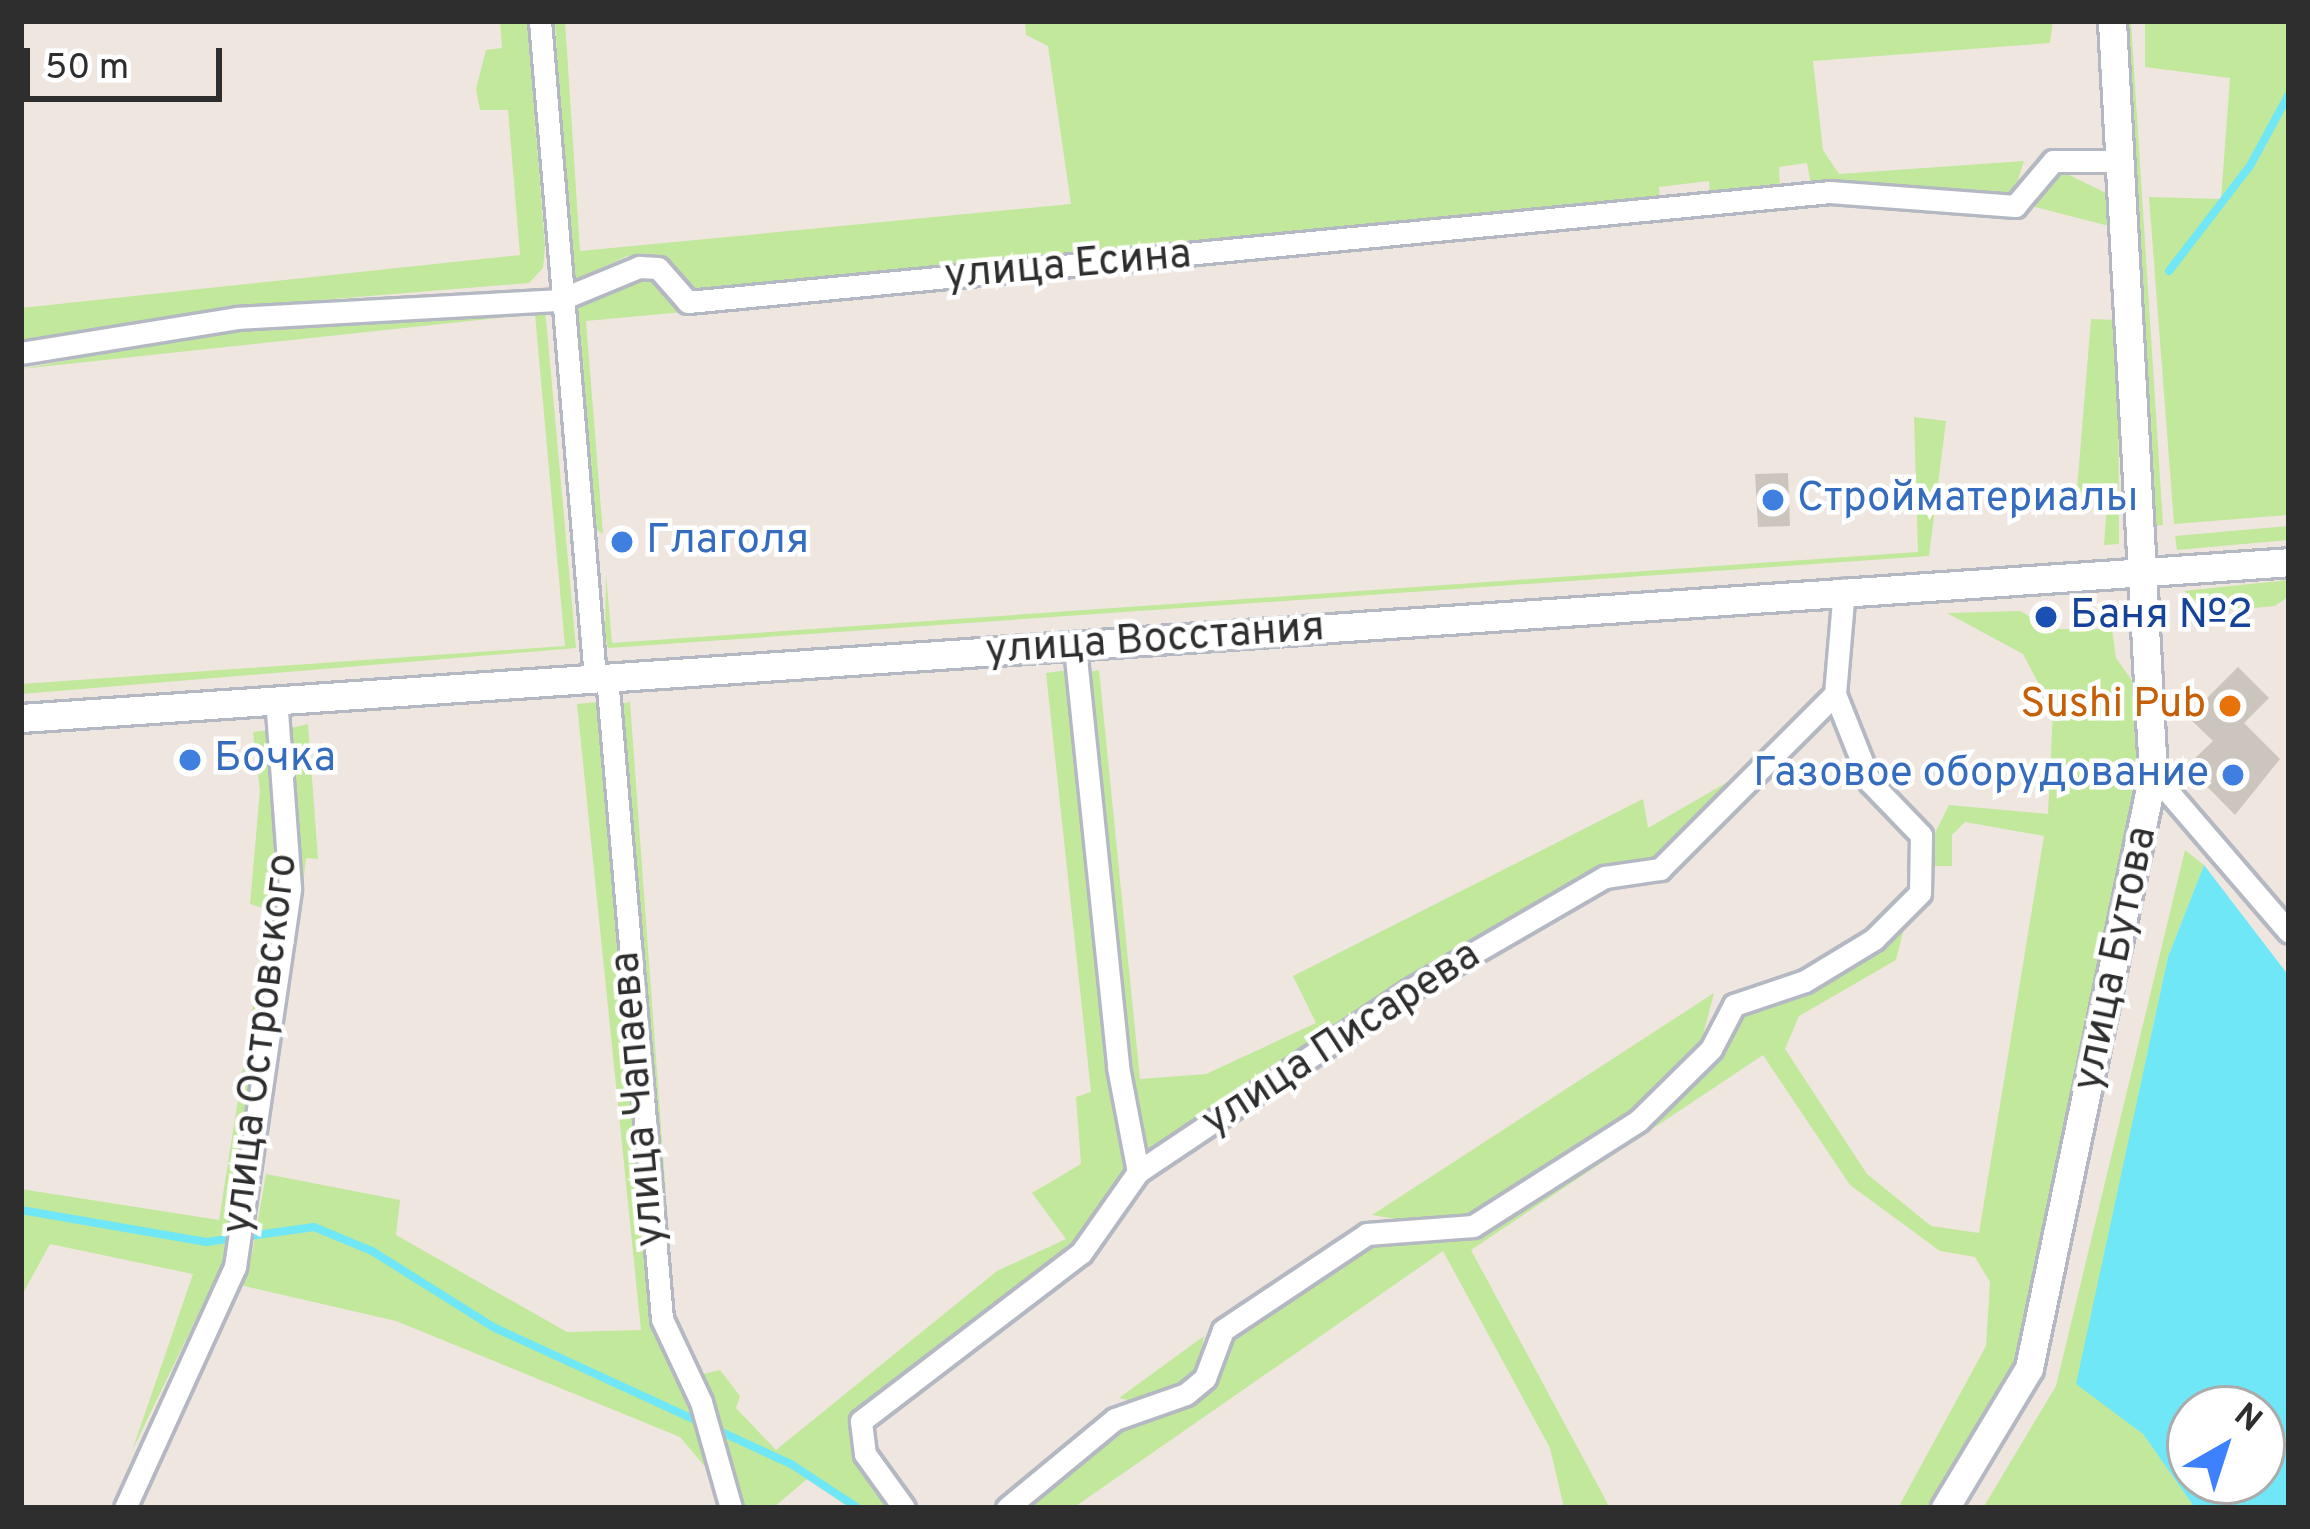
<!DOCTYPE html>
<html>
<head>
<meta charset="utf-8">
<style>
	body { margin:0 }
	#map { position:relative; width:2310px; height:1529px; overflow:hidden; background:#f0e6e0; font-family:Overpass,sans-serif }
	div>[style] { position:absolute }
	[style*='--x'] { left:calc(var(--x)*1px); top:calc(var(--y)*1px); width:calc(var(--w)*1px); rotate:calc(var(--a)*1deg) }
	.green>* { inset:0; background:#c1e89b }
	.water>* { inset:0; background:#6fe7f6 }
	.stream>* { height:8px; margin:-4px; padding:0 4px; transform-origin:4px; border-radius:4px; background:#6fe7f6 }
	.building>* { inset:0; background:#cbc5be }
	.roads { filter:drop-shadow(3px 0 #b4b8c2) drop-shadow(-3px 0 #b4b8c2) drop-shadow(0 3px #b4b8c2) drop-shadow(0 -3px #b4b8c2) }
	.minor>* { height:21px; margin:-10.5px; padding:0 10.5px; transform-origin:10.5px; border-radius:10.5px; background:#fff }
	.tertiary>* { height:27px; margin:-13.5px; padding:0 13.5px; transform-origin:13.5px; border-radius:13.5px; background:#fff }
	.dots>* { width:33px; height:33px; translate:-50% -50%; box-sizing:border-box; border:6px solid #fff; border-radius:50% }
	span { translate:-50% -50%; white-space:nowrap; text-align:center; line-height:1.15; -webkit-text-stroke:9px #fff; paint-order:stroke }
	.street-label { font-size:42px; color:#2e2e2e }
	.shop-label { font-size:42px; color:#366cbe }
	.left { translate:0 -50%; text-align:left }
	.right { translate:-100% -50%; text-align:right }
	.transit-label { font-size:42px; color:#164399 }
	.food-label { font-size:42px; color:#c56008 }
	.frame { position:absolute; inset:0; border:24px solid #2e2e2e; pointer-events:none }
	.north { position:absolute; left:2166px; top:1385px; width:120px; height:120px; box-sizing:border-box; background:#fff; border:3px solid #ababab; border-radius:50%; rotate:39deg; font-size:33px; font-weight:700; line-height:48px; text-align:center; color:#2e2e2e }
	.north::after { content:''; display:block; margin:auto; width:42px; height:54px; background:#3e81ff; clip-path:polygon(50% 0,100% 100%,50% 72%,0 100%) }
	.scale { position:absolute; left:24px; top:48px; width:198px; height:54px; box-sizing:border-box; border:6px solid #2e2e2e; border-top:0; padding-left:15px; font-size:36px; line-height:42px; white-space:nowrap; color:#2e2e2e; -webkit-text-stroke:9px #fff; paint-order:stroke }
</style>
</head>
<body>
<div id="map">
	<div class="green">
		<i style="clip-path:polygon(500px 21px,527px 21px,545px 246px,543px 268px,529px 283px,236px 307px,21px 342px,21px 308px,520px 255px,508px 110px,480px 110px,476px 89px,486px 50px,502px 48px)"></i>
		<i style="clip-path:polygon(555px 21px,565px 21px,580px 251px,1071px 204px,1048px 46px,1026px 35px,1025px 21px,2053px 21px,2050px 43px,1813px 61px,1823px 150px,1839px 174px,2024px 161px,2012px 199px,1811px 185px,1807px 163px,1779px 167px,1780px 187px,1710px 195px,1709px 181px,1659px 187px,1660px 201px,692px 291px,660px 257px,628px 256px,570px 282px)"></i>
		<i style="clip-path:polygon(2145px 21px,2289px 21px,2289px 515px,2174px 524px,2149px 197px,2221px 199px,2230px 78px,2145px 67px)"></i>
		<i style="clip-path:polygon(2122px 22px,2131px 22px,2163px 525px,2154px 526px)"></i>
		<i style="clip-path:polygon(2063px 172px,2106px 193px,2109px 226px,2035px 207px,2050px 177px)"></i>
		<i style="clip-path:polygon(636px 276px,654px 278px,683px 312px,586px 321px,603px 534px,594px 528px,572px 307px)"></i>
		<i style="clip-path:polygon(545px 308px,576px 648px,21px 694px,21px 684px,565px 646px,535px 314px,21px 369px,238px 328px)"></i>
		<i style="clip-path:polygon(2091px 319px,2118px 320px,2119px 544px,2104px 545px,2107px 504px,2076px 502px)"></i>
		<i style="clip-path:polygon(1914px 417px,1946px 421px,1929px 556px,608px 648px,605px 635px,606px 574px,612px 643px,1918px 552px)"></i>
		<i style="clip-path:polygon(2289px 526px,2289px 540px,2177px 550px,2175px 536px)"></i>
		<i style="clip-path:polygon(2289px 580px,2289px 596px,2275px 606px,2210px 612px,2184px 591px)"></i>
		<i style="clip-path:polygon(2020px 611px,2052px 629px,2112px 629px,2116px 658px,2135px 685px,2139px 771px,2028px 1326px,1999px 1399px,1930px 1508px,1898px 1508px,1986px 1346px,1990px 1282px,1975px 1257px,1940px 1251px,1850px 1185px,1763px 1055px,1471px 1250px,1610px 1508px,1564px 1508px,1550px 1448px,1443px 1251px,1073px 1508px,1025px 1508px,1117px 1429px,1216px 1382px,1235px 1332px,1369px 1240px,1474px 1234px,1651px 1122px,1717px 1060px,1742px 1016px,1775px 997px,1806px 996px,1905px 924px,1896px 960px,1799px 1016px,1785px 1049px,1867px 1174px,1931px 1226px,1979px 1233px,2044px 836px,1965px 822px,1952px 835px,1952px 866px,1933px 866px,1932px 839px,1949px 805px,2048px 814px,2053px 711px,2023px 654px,1947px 613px)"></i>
		<i style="clip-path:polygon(1068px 670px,1110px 1068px,1130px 1167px,1077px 1247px,852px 1414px,854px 1458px,893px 1508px,850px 1508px,807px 1479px,773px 1508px,745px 1508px,703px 1374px,720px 1370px,740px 1396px,736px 1408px,776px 1450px,997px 1271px,1066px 1239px,1032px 1193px,1081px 1164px,1076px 1097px,1091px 1092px,1046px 673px)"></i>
		<i style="clip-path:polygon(1099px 670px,1140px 1079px,1206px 1074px,1316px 1023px,1293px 976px,1643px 799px,1648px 828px,1762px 762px,1651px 863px,1599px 869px,1144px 1156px,1095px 775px,1090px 672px)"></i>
		<i style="clip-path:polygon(599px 702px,654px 1329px,723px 1488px,680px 1437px,396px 1321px,240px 1285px,140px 1508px,202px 1349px,252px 1254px,266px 1174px,400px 1200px,396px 1235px,567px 1332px,641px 1330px,577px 704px)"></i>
		<i style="clip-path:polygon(630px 702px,674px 1305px,656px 1201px,620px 704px)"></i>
		<i style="clip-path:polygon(308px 724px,318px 859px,306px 858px,302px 895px,291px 728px)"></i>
		<i style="clip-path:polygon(270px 730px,279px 892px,224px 1261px,132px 1451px,193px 1274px,50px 1244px,21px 1297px,21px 1189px,219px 1220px,268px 910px,250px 904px,260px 790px,253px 732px)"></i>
		<i style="clip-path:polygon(2185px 850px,2204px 865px,2168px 957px,2077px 1383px,2143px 1434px,2195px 1508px,1983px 1508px,2056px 1386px)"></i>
		<i style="clip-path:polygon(1714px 993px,1700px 1047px,1634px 1115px,1473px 1219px,1442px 1227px,1372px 1215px)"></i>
		<i style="clip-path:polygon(1204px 1336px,1198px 1375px,1138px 1402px,1119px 1398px)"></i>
	</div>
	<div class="water">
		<i style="clip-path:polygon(evenodd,2204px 865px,2289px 976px,2289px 1508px,2195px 1508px,2143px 1434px,2076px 1384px,2168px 957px,2204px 865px,2190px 1409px,2262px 1409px,2262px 1481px,2190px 1481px,2190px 1409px)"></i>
	</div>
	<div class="stream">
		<i style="--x:2169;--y:271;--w:133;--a:-52.4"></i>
		<i style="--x:2250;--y:166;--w:82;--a:-61.6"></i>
		<i style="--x:21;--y:1210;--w:188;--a:9.8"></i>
		<i style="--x:206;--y:1242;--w:109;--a:-7.9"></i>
		<i style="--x:314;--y:1227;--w:63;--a:22.5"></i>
		<i style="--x:372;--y:1251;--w:143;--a:32.1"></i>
		<i style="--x:493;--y:1327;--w:328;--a:24.7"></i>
		<i style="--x:791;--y:1464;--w:80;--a:33.3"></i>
	</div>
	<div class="building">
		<i style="clip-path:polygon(1788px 473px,1790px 526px,1758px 527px,1755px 474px)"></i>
		<i style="clip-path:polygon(2238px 667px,2269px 698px,2244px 723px,2280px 759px,2235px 815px,2187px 766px,2213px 741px,2188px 717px)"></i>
	</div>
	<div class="roads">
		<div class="minor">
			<i style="--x:540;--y:21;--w:658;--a:85.21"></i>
			<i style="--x:21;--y:353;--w:219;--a:-9.2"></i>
			<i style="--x:237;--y:318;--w:323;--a:-3.2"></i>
			<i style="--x:559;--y:300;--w:87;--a:-22.4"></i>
			<i style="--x:639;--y:267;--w:19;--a:3"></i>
			<i style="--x:658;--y:268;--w:45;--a:48.6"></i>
			<i style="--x:688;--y:302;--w:1147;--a:-5.5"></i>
			<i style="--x:1830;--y:192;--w:186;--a:4.3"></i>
			<i style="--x:2015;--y:206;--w:59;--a:-49.8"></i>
			<i style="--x:2053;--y:161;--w:65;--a:0"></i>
			<i style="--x:1075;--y:648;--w:421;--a:84.1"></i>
			<i style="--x:1118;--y:1067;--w:107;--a:79.2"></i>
			<i style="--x:607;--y:677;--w:644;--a:85.1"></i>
			<i style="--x:662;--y:1319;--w:92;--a:64.8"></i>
			<i style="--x:701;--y:1402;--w:110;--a:74.2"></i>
			<i style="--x:2153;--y:774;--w:208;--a:49.3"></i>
			<i style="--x:125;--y:1508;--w:265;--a:-65.5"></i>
			<i style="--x:235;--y:1267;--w:383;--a:-81.7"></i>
			<i style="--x:290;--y:888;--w:190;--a:-94.2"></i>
			<i style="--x:904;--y:1508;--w:67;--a:-125.8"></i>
			<i style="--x:865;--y:1454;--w:33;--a:-97"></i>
			<i style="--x:861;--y:1421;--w:277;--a:-37.4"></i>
			<i style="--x:1081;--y:1253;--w:99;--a:-54.9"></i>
			<i style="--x:1138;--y:1172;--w:325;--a:-33.8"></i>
			<i style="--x:1408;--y:991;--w:228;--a:-30.1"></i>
			<i style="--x:1605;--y:877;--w:56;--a:-8.3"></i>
			<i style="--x:1660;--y:869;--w:247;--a:-45"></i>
			<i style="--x:1835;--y:694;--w:105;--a:-85.1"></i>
			<i style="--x:1007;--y:1508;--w:140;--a:-39.5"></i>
			<i style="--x:1115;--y:1419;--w:75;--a:-19.4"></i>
			<i style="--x:1186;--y:1394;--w:25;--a:-40"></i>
			<i style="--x:1205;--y:1378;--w:51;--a:-69.4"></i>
			<i style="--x:1223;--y:1330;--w:173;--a:-33.7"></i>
			<i style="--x:1367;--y:1234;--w:106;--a:-4.3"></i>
			<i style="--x:1473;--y:1226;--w:196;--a:-32.5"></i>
			<i style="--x:1638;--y:1121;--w:103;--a:-44.6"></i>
			<i style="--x:1711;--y:1049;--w:50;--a:-62.4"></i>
			<i style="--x:1734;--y:1005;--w:75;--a:-18.7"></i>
			<i style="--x:1805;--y:981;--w:81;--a:-31.3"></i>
			<i style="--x:1874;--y:939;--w:65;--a:-45"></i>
			<i style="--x:1920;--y:893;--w:58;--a:-89"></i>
			<i style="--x:1921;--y:835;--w:74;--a:-133.9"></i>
			<i style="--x:1870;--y:782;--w:95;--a:-111.7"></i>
		</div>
		<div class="tertiary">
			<i style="--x:21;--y:718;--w:2273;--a:-3.93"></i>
			<i style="--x:1945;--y:1508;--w:163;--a:-59"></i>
			<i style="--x:2029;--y:1368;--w:607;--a:-78.21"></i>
			<i style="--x:2153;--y:774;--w:754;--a:-93.12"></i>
		</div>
	</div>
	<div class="dots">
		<i style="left:1773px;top:500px;background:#3f7fe0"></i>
		<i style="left:622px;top:542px;background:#3f7fe0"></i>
		<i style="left:2046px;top:617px;background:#1a4fb4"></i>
		<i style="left:2230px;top:706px;background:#e8710a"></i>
		<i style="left:190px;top:760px;background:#3f7fe0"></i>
		<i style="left:2233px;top:775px;background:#3f7fe0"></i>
	</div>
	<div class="street-label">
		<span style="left:1068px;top:267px;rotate:-5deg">улица Есина</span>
		<span style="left:1155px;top:641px;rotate:-4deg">улица Восстания</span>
		<span style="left:2117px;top:959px;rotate:-78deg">улица Бутова</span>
		<span style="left:1342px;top:1040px;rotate:-33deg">улица Писарева</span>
		<span style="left:262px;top:1044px;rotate:-83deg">улица Островского</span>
		<span style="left:640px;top:1099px;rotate:-95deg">улица Чапаева</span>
	</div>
	<div class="shop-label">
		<span class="left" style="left:1797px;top:500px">Стройматериалы</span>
		<span class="left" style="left:646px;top:542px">Глаголя</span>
		<span class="left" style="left:214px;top:760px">Бочка</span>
		<span class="right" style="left:2209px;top:775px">Газовое оборудование</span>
	</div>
	<div class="transit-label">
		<span class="left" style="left:2070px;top:617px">Баня №2</span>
	</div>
	<div class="food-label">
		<span class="right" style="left:2206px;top:706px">Sushi Pub</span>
	</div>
	<div class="frame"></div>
	<div class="north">N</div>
	<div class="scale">50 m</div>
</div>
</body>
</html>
